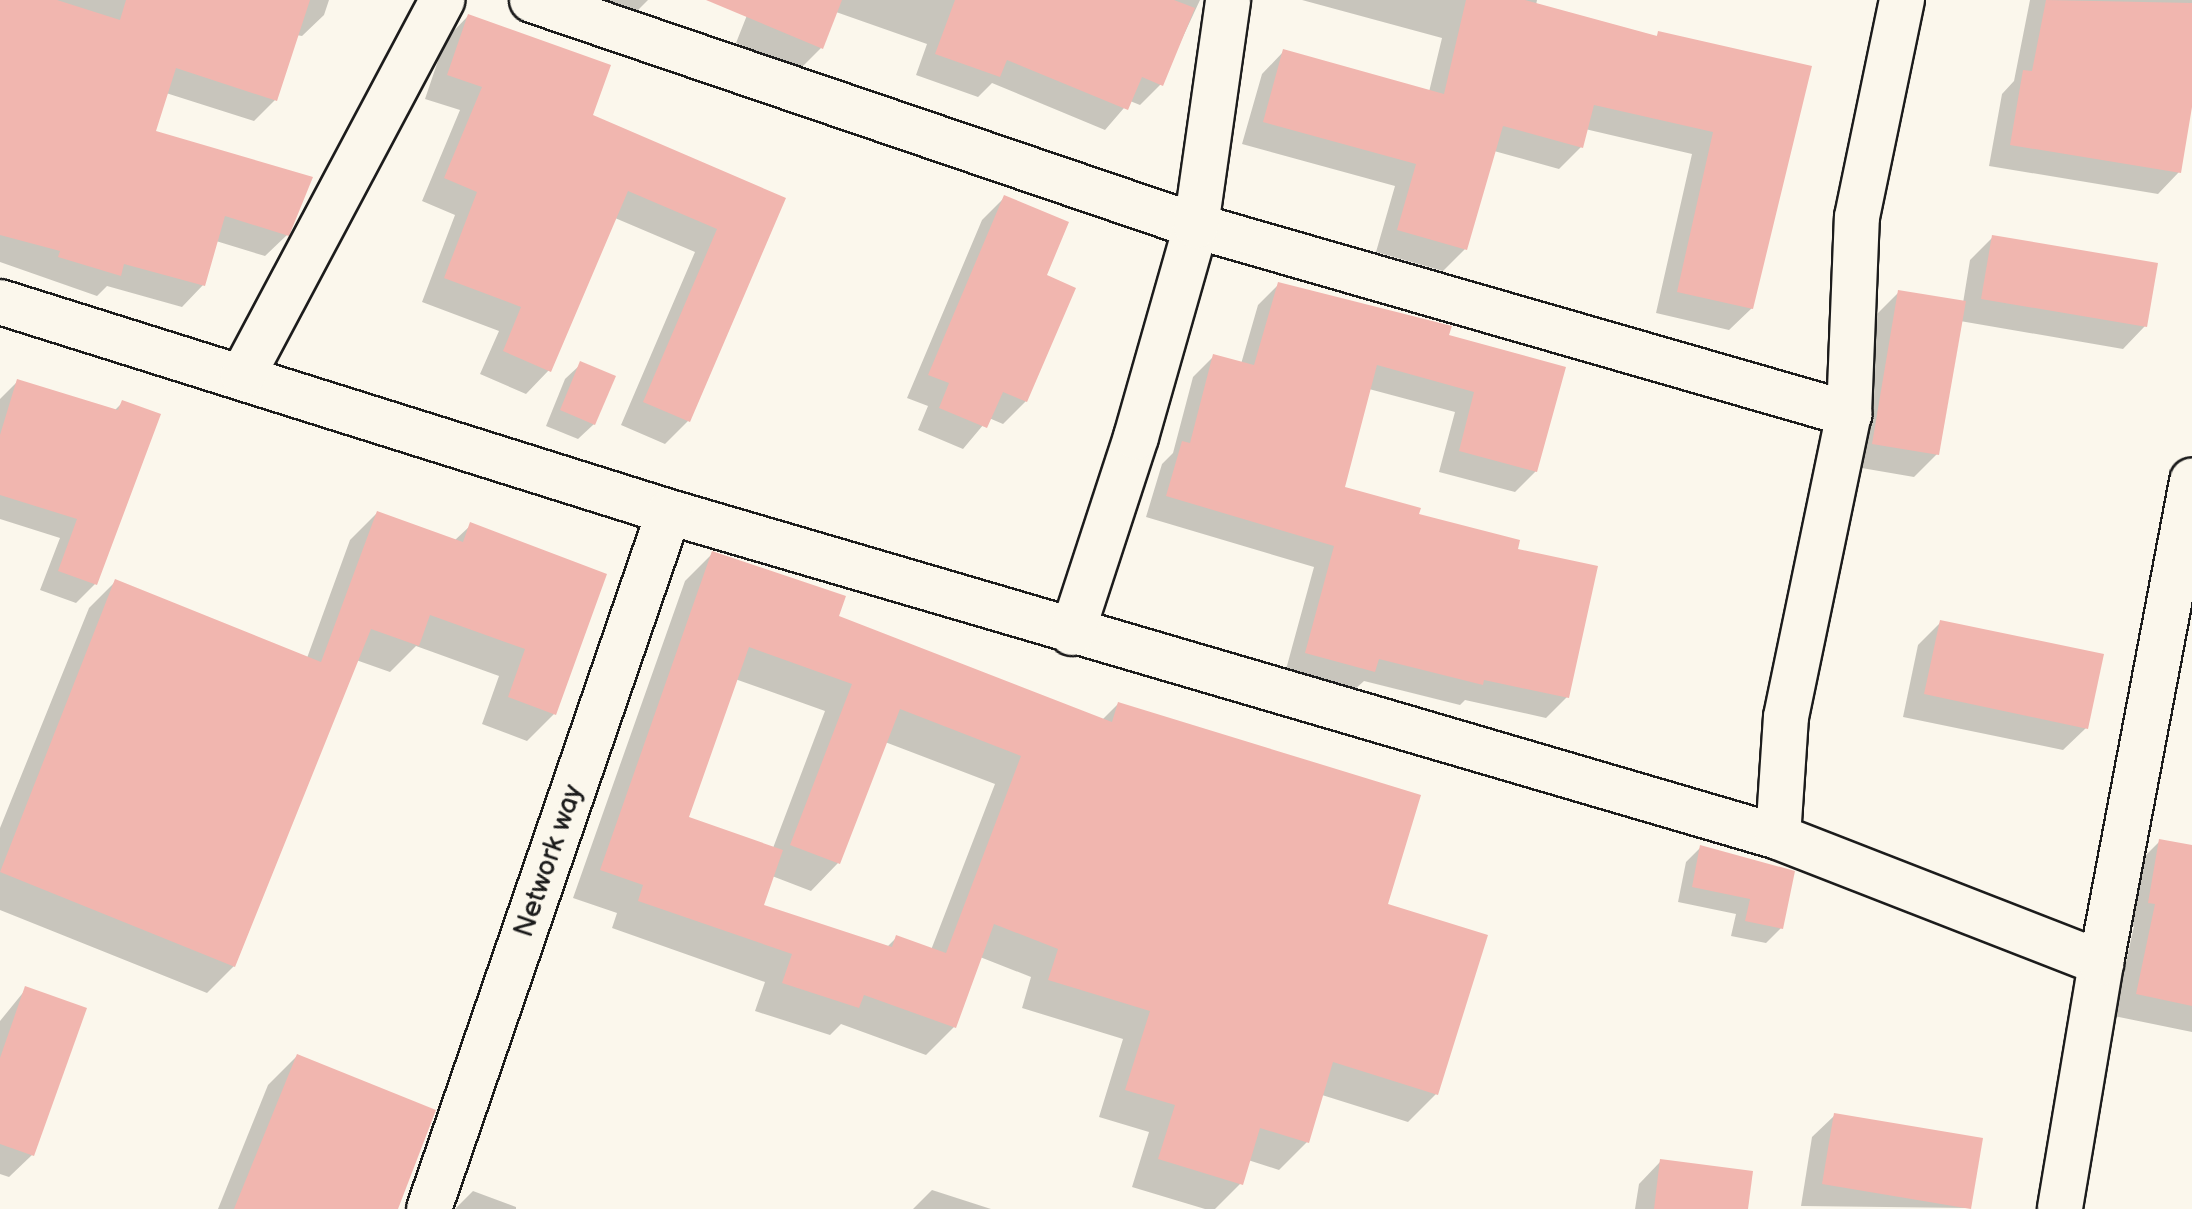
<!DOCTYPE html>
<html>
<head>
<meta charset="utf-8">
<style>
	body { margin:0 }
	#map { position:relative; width:2192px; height:1209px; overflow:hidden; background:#fbf7ec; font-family:"Balsamiq Sans",sans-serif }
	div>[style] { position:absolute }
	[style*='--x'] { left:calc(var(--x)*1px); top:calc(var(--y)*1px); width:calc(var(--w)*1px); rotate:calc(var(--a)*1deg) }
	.shadow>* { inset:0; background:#0003 }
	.building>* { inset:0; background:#f1b6af }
	.roads { filter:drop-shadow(2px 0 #1c1c1c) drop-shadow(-2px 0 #1c1c1c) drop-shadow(0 2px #1c1c1c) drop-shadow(0 -2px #1c1c1c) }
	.street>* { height:44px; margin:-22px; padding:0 22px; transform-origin:22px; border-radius:22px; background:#fbf7ec }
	span { translate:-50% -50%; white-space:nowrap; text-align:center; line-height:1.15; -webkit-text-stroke:6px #fbf7ec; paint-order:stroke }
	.street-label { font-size:28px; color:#1c1c1c }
</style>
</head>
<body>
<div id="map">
	<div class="shadow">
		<i style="clip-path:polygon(0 0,329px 0,324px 15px,302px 36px,296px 35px,275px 100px,254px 121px,166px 93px,154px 132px,287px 235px,265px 256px,216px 241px,203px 285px,182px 307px,107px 286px,97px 296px,0 262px)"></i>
		<i style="clip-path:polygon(570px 0,648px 0,628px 20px)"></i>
		<i style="clip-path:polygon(753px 0,1200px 0,1161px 84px,1140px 105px,1130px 101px,1105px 130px,992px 83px,978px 97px,916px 75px,927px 44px,836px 12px,821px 48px,800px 69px,736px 43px)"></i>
		<i style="clip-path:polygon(1302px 0,1537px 0,1536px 5px,1655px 38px,1659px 33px,1809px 68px,1752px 308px,1729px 330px,1656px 313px,1692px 154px,1585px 129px,1581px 147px,1559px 169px,1494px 151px,1465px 249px,1443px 271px,1376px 252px,1395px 186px,1242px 144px,1262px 74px,1284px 51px,1429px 92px,1442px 38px)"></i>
		<i style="clip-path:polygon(2030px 0,2192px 0,2192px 98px,2179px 172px,2158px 194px,1989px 166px,2002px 94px,2014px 81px)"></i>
		<i style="clip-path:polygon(468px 16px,591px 116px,784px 199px,688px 421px,665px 444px,621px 425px,695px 252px,615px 218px,549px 370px,526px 394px,480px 374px,499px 331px,422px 302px,455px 215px,422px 201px,460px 110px,425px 99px,445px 40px)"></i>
		<i style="clip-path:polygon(1005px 197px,1045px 276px,1026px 401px,1003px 424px,989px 418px,963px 449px,918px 430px,928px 406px,907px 398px,982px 220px)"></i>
		<i style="clip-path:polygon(1993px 237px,2145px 326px,2123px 349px,1960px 321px,1937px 454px,1914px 477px,1850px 466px,1876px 315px,1899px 292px,1963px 303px,1970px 260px)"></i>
		<i style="clip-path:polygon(1279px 284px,1446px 337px,1536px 471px,1515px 492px,1439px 472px,1455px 412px,1369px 389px,1342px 488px,1515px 550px,1567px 697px,1546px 718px,1465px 700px,1460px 705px,1364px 681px,1352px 692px,1285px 673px,1314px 567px,1146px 517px,1162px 464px,1173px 453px,1193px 377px,1214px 356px,1241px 364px,1258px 305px)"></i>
		<i style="clip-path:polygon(581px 364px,594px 424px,578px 439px,546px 426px,565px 379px)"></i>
		<i style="clip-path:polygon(18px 381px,114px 411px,123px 402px,95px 584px,76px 603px,40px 590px,60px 538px,0 519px,0 399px)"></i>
		<i style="clip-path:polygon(377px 513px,454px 541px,471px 525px,554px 714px,527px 741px,482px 724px,499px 676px,416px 646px,390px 672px,356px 660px,234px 966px,207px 993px,0 910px,0 828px,89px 608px,116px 581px,307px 658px,350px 540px)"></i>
		<i style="clip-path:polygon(evenodd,713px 553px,836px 618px,1102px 720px,1118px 704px,1385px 905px,1436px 1094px,1408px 1122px,1322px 1095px,1307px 1142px,1279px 1170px,1248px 1160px,1241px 1183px,1215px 1209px,1205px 1209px,1132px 1187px,1149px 1132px,1099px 1117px,1123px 1039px,1022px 1008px,1031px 977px,980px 957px,954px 1027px,926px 1055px,841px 1024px,830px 1035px,755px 1011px,765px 982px,612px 928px,617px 913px,573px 898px,685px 581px,713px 553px,735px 679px,825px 711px,773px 848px,687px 818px,735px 679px,713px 553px,885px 742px,995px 784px,931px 950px,897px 937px,886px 948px,761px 906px,772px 876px,811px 891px,838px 863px,885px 742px)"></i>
		<i style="clip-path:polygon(1941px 622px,2086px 728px,2063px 750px,1903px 717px,1918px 645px)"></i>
		<i style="clip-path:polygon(2160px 841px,2192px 847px,2192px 1032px,2114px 1016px,2134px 926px,2126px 925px,2137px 864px)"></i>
		<i style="clip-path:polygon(1701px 847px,1781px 928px,1766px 943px,1731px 936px,1736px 914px,1678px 902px,1686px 862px)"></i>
		<i style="clip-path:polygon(26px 989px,32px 1155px,9px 1177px,0 1174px,0 1021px)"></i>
		<i style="clip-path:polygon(297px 1056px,395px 1209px,218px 1209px,268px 1085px)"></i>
		<i style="clip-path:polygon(1835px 1115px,1969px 1208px,1801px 1206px,1812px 1137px)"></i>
		<i style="clip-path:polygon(1661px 1161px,1746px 1209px,1635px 1209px,1639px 1184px)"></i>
		<i style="clip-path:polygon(932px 1190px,991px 1209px,913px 1209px)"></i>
		<i style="clip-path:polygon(473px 1191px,516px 1207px,516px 1209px,455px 1209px)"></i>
	</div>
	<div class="building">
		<i style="clip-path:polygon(0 0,57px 0,120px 20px,126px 0,310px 0,277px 101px,176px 68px,156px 131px,313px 177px,289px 236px,225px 216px,205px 286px,124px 264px,121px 276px,58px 257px,60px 251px,0 235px)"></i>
		<i style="clip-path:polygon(706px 0,842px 0,823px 49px)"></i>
		<i style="clip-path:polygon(955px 0,1174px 0,1195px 8px,1163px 86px,1142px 77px,1128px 110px,1007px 60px,1000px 77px,935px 54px)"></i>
		<i style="clip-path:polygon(1466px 0,1525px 0,1657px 36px,1658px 31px,1812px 66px,1753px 309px,1677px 292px,1713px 132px,1594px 105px,1583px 148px,1503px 126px,1467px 250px,1397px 230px,1416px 164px,1263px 122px,1283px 49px,1444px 94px)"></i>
		<i style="clip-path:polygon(2046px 0,2192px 3px,2192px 107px,2181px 173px,2010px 145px,2023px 70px,2032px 71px)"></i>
		<i style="clip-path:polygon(468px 14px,611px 65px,593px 115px,786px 198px,690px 422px,643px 402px,717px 229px,628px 191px,551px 372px,503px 351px,521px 307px,444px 278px,477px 192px,444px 178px,482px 87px,447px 75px)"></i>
		<i style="clip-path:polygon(1004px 195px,1069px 222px,1047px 275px,1076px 288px,1027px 402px,1003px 392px,987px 428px,939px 408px,949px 383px,928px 375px)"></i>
		<i style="clip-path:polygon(1992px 235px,2158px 263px,2147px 327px,1981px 299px)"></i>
		<i style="clip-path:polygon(1278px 282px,1452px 326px,1449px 335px,1566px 367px,1537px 472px,1459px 451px,1474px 392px,1377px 365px,1345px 487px,1421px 508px,1419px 514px,1520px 540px,1518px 549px,1598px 566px,1569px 698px,1484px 680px,1483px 685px,1379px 659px,1375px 672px,1305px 653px,1334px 546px,1166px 496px,1182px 441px,1190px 443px,1213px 354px,1254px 365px)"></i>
		<i style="clip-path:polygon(1898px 290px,1966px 301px,1939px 455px,1872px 444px)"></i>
		<i style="clip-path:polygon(580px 361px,616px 376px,595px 425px,560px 410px)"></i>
		<i style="clip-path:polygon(17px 379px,118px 410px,122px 400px,161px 414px,97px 585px,58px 571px,77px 519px,0 495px,0 435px)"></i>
		<i style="clip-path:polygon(377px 511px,463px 542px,470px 522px,607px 574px,556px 715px,508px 697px,525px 649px,430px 615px,419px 646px,371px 629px,235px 967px,0 872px,115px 579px,321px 662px)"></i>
		<i style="clip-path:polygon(evenodd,712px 551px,846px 596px,839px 616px,1112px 722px,1118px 702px,1421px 795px,1388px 904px,1488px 935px,1438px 1095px,1333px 1062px,1309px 1143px,1260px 1128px,1243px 1185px,1158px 1159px,1175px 1105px,1125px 1090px,1150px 1011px,1048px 980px,1058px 949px,994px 924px,956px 1028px,864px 995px,859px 1008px,782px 983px,792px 954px,638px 901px,643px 885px,600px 870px,712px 551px,749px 647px,852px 684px,790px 845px,840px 864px,900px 709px,1021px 756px,946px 953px,896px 935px,892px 947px,764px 905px,783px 850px,689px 817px,749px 647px)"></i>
		<i style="clip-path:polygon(1940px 620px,2104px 654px,2088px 729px,1924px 694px)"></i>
		<i style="clip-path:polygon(2159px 839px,2192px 845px,2192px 1006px,2136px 994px,2155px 904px,2148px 903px)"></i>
		<i style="clip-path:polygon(1700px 845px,1795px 871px,1783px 929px,1745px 921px,1750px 899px,1692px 887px)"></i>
		<i style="clip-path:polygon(25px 986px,87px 1008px,34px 1156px,0 1144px,0 1058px)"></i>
		<i style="clip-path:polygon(297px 1054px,436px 1110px,398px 1209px,234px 1209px)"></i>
		<i style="clip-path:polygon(1834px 1113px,1983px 1138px,1971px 1209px,1822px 1184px)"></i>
		<i style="clip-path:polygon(1660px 1159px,1753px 1171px,1748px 1209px,1654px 1209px)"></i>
	</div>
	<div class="roads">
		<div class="street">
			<i style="--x:532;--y:0;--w:701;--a:18.8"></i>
			<i style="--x:1196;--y:226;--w:680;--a:16.06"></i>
			<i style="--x:0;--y:302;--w:701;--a:17.43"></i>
			<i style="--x:669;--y:512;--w:1156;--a:16.33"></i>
			<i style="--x:1778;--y:837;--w:347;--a:21.3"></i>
			<i style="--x:2101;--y:963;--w:249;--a:99.5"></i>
			<i style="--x:243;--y:375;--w:425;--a:-62"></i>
			<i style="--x:1072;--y:633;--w:206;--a:-71.9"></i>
			<i style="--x:1136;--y:437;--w:219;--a:-74.1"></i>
			<i style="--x:1196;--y:226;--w:228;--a:-81.9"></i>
			<i style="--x:1778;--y:837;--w:120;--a:-86.2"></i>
			<i style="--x:1786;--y:717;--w:309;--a:-78.3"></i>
			<i style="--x:1849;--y:414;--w:197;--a:-87.7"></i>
			<i style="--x:1857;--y:217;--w:222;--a:-78.3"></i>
			<i style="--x:2101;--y:963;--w:491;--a:-79.3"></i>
			<i style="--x:429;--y:1209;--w:737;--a:-71"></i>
		</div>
	</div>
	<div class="street-label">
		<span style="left:549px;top:861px;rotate:-71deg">Network way</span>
	</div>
</div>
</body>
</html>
